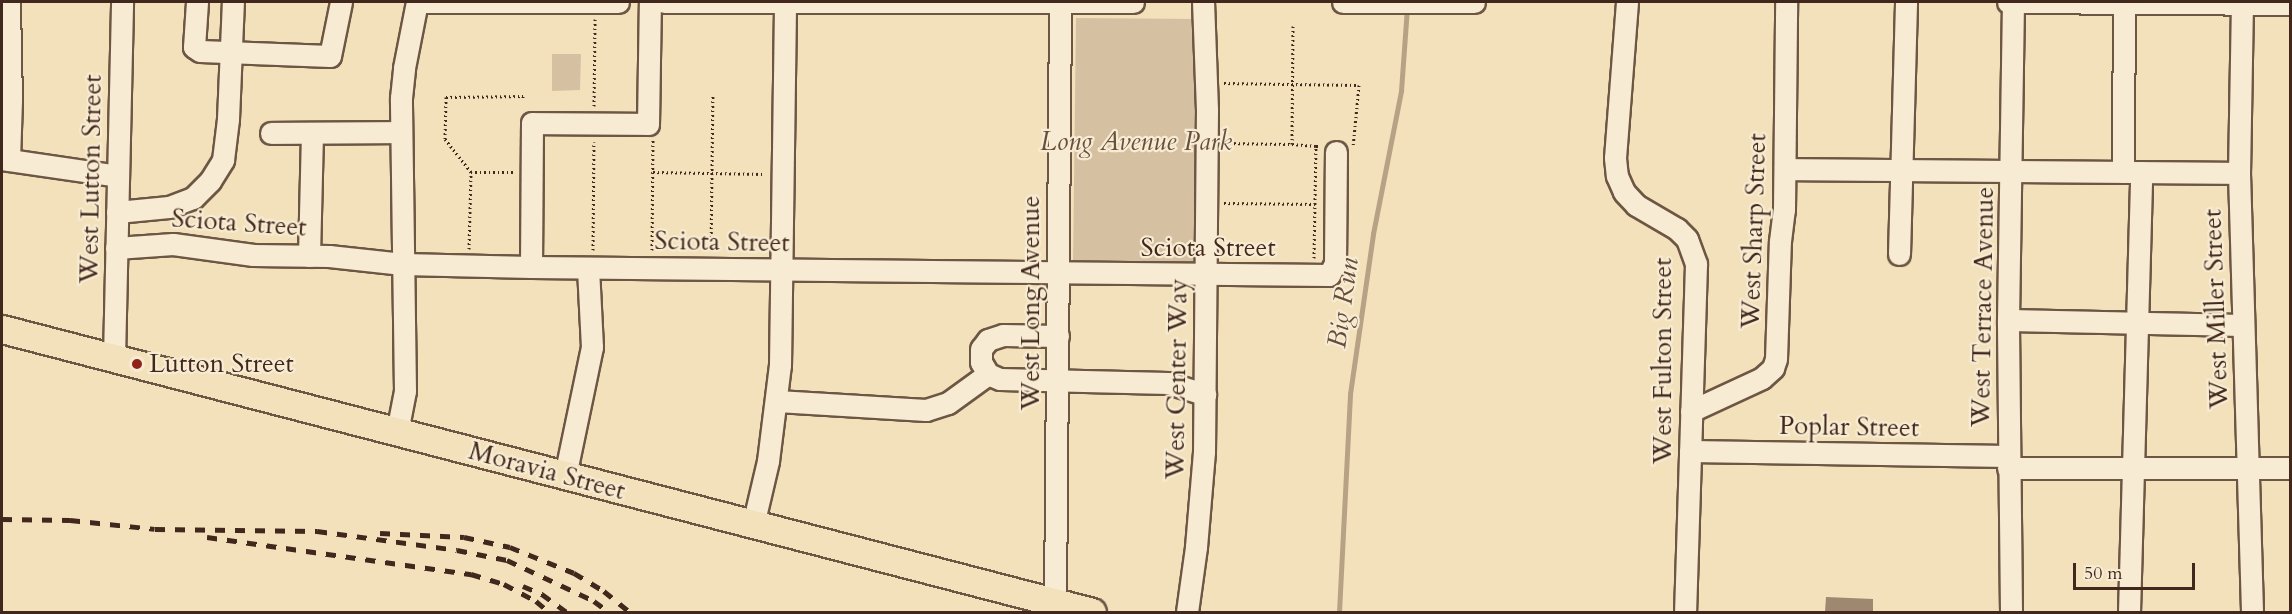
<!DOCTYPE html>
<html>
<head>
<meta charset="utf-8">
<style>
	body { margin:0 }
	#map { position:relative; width:2292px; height:614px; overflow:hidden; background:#f3e1bc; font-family:Cardo,serif }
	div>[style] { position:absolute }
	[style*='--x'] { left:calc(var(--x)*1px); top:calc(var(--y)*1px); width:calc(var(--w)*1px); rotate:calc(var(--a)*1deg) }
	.green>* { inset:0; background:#d5c1a1 }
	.stream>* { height:4.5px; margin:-2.25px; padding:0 2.25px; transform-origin:2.25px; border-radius:2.25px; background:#b7a286 }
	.building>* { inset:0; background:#9e886f }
	.path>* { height:3px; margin-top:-1.5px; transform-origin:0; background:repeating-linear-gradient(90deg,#42271c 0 1.5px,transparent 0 4.5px) }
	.roads { filter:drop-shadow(2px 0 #6e5644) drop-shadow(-2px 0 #6e5644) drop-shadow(0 2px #6e5644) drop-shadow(0 -2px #6e5644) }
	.minor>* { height:21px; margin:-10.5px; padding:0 10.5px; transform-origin:10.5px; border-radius:10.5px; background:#f7ecd3 }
	.major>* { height:27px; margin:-13.5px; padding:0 13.5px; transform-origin:13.5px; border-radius:13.5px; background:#f3e1bc }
	.rail>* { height:4.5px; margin-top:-2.25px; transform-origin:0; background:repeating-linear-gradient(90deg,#42271c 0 10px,transparent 0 20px) }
	.dots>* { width:16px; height:16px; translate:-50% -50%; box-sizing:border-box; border:3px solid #f7ecd3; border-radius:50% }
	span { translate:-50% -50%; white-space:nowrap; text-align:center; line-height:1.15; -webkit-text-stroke:4.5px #f7ecd3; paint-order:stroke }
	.park-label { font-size:26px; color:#674e3d; font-style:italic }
	.street-label { font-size:26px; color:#42271c }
	.poi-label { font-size:26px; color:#42271c }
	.left { translate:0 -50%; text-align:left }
	.water-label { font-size:27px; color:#654c3c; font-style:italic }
	.frame { position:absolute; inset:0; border:3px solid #42271c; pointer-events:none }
	.scale { position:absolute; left:2073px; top:563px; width:122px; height:27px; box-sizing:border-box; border:3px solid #42271c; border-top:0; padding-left:8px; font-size:18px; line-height:21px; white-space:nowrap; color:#42271c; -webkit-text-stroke:4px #f7ecd3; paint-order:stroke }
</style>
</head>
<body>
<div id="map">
	<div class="green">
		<i style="clip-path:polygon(1076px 18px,1198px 19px,1195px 266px,1073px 264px)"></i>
		<i style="clip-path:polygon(552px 54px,581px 54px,580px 90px,552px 91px)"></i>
	</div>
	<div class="stream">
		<i style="--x:1339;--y:612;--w:218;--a:-87.1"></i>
		<i style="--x:1350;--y:394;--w:162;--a:-81.8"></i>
		<i style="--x:1373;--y:234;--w:146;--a:-78.9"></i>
		<i style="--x:1401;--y:91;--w:84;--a:-85.9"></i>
	</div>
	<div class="building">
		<i style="clip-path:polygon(1826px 597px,1873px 599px,1873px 612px,1825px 612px)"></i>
	</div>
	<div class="path">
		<i style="--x:1293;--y:26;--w:118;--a:90.5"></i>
		<i style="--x:1292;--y:144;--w:24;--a:5"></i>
		<i style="--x:1224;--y:83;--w:135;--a:0.8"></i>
		<i style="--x:1359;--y:85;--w:62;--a:95.5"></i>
		<i style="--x:594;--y:106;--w:87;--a:-89.3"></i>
		<i style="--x:1225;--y:143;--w:67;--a:0.9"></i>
		<i style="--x:471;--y:172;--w:43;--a:0"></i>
		<i style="--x:653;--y:172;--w:112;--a:1"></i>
		<i style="--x:1224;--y:203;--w:91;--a:0.6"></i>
		<i style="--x:469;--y:249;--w:77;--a:-88.5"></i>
		<i style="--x:471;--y:172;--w:42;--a:-128.2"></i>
		<i style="--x:445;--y:139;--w:42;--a:-88.6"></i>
		<i style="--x:446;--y:97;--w:77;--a:-0.7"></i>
		<i style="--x:523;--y:96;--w:4;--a:90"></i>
		<i style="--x:593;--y:250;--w:108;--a:-89.5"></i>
		<i style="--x:652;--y:250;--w:110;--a:-89.5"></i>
		<i style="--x:711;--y:251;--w:157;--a:-89.3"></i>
		<i style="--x:1314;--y:258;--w:112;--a:-89"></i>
		<i style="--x:1316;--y:146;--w:4;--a:0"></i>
	</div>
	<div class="roads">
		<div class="minor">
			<i style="--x:197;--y:2;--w:45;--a:93.8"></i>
			<i style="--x:194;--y:47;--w:7;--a:34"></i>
			<i style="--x:200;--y:51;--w:130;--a:2.2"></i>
			<i style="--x:330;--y:56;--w:55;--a:-78.5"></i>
			<i style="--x:664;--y:2;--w:469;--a:0"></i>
			<i style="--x:1343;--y:2;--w:131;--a:0"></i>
			<i style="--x:1627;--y:2;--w:156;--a:94.4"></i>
			<i style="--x:1615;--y:158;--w:18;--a:84"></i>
			<i style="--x:1617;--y:176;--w:17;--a:66"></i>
			<i style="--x:1624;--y:192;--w:18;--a:47"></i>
			<i style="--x:1636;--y:205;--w:48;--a:30.3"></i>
			<i style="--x:1677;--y:229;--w:14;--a:45"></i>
			<i style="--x:1687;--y:239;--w:27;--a:70"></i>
			<i style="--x:1696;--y:264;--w:348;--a:91.8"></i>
			<i style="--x:2008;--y:2;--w:282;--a:0.4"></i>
			<i style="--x:2242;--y:2;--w:171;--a:91"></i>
			<i style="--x:2239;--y:173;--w:439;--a:88.3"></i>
			<i style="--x:271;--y:133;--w:130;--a:-0.4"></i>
			<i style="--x:2;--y:159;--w:117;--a:8.3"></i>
			<i style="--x:9;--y:160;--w:60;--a:-88.1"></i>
			<i style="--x:11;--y:100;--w:98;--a:-91.2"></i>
			<i style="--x:1785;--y:169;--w:454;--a:0.5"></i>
			<i style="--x:2123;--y:172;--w:169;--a:-89.7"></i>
			<i style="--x:117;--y:212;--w:52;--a:-5.5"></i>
			<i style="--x:169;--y:207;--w:26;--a:-21"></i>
			<i style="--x:193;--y:198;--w:24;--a:-45"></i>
			<i style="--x:210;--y:181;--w:25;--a:-58"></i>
			<i style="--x:223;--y:160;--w:41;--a:-83"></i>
			<i style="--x:228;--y:119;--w:117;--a:-87.6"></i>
			<i style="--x:116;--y:248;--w:57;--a:-4"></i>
			<i style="--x:173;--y:244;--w:81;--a:7.8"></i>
			<i style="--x:253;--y:255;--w:76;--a:0.8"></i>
			<i style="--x:329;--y:256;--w:74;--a:6.2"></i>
			<i style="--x:403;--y:264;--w:128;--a:1.3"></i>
			<i style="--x:531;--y:267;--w:798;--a:0.57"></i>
			<i style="--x:1329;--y:275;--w:13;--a:-63"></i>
			<i style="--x:1335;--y:263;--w:111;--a:-89.5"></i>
			<i style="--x:1899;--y:254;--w:252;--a:-88.4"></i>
			<i style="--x:309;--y:256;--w:123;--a:-88.6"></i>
			<i style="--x:531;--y:267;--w:144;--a:-89.6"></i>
			<i style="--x:532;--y:123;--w:116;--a:0.5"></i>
			<i style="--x:648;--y:124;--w:122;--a:-89.1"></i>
			<i style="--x:2008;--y:320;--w:235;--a:1.2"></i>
			<i style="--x:1058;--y:336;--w:55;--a:-179"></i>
			<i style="--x:1003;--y:335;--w:16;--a:162"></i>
			<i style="--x:988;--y:340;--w:11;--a:128"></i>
			<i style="--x:981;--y:349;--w:13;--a:90"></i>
			<i style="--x:981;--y:362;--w:14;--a:60"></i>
			<i style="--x:988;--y:374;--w:13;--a:23"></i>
			<i style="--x:1000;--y:379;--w:168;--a:1.4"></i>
			<i style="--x:1168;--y:383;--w:39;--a:17"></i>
			<i style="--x:114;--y:358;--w:356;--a:-88.7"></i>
			<i style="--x:777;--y:401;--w:149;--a:3.5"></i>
			<i style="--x:926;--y:410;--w:23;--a:-18"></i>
			<i style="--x:948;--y:403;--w:49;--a:-35.9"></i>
			<i style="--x:1691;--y:411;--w:78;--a:-24.9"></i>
			<i style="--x:1762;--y:378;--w:15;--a:-42"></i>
			<i style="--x:1773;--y:368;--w:9;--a:-72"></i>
			<i style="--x:1776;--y:359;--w:118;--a:-88.1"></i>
			<i style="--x:1780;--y:241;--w:31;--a:-83"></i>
			<i style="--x:1784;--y:210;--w:208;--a:-89.4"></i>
			<i style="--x:397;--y:432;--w:42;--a:-79"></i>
			<i style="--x:405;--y:391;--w:293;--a:-90.8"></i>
			<i style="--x:401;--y:98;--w:30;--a:-84"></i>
			<i style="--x:404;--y:68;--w:67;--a:-78.9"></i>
			<i style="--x:417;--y:2;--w:201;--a:0"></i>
			<i style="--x:1690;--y:451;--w:318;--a:0.9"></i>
			<i style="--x:2008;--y:468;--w:282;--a:0"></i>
			<i style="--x:565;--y:476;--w:132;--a:-78.2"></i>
			<i style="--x:592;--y:347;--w:79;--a:-92.9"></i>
			<i style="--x:753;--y:525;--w:66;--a:-76.8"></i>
			<i style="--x:768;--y:461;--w:97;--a:-82.9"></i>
			<i style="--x:780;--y:365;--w:363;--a:-89.2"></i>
			<i style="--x:1055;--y:603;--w:601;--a:-89.52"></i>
			<i style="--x:1187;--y:612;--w:66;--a:-82.1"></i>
			<i style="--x:1196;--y:547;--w:95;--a:-85.2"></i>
			<i style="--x:1204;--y:452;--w:342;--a:-89.5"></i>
			<i style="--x:1207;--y:110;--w:108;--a:-92.1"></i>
			<i style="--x:2011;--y:612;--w:292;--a:-90.6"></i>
			<i style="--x:2008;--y:320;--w:318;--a:-89.1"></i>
			<i style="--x:2129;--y:612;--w:440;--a:-88.4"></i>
		</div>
		<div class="major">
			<i style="--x:2;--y:329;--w:1126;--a:14.55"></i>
		</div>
	</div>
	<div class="rail">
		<i style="--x:2;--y:519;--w:68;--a:0.8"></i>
		<i style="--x:70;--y:520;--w:85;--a:6"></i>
		<i style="--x:155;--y:529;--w:162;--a:0.7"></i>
		<i style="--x:317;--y:531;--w:141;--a:7.7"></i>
		<i style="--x:457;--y:550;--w:51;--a:11.3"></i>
		<i style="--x:507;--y:560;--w:96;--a:25.2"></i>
		<i style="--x:594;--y:601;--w:19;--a:36"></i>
		<i style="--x:380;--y:533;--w:84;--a:2.7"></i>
		<i style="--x:464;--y:537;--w:47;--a:12.3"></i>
		<i style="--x:510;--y:547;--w:69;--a:22.1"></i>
		<i style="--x:574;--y:573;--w:35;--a:31"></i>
		<i style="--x:604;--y:591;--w:33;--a:39"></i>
		<i style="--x:207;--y:537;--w:267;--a:8"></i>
		<i style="--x:471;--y:574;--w:34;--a:17"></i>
		<i style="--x:504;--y:584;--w:36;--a:28"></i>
		<i style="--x:536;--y:601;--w:17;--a:40"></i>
		<i style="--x:523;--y:586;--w:21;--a:23"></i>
		<i style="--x:542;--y:594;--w:31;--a:36"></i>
	</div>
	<div class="dots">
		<i style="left:137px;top:364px;background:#8f2418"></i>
	</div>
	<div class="park-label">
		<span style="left:1136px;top:142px">Long Avenue Park</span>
	</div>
	<div class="street-label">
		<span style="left:91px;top:179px;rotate:-89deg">West Lutton Street</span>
		<span style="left:239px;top:223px;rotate:4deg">Sciota Street</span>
		<span style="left:1754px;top:231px;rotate:-88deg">West Sharp Street</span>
		<span style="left:722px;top:242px;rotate:1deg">Sciota Street</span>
		<span style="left:1208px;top:248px">Sciota Street</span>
		<span style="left:1031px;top:303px;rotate:-90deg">West Long Avenue</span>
		<span style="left:1983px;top:307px;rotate:-89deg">West Terrace Avenue</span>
		<span style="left:2216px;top:309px;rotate:-92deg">West Miller Street</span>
		<span style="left:1663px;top:361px;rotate:-90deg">West Fulton Street</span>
		<span style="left:1177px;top:379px;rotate:-89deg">West Center Way</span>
		<span style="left:1849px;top:427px;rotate:1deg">Poplar Street</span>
		<span style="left:547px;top:471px;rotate:15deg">Moravia Street</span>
	</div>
	<div class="poi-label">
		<span class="left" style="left:149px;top:364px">Lutton Street</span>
	</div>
	<div class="water-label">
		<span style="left:1343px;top:303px;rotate:-82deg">Big Run</span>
	</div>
	<div class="frame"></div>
	<div class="scale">50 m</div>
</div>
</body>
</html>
